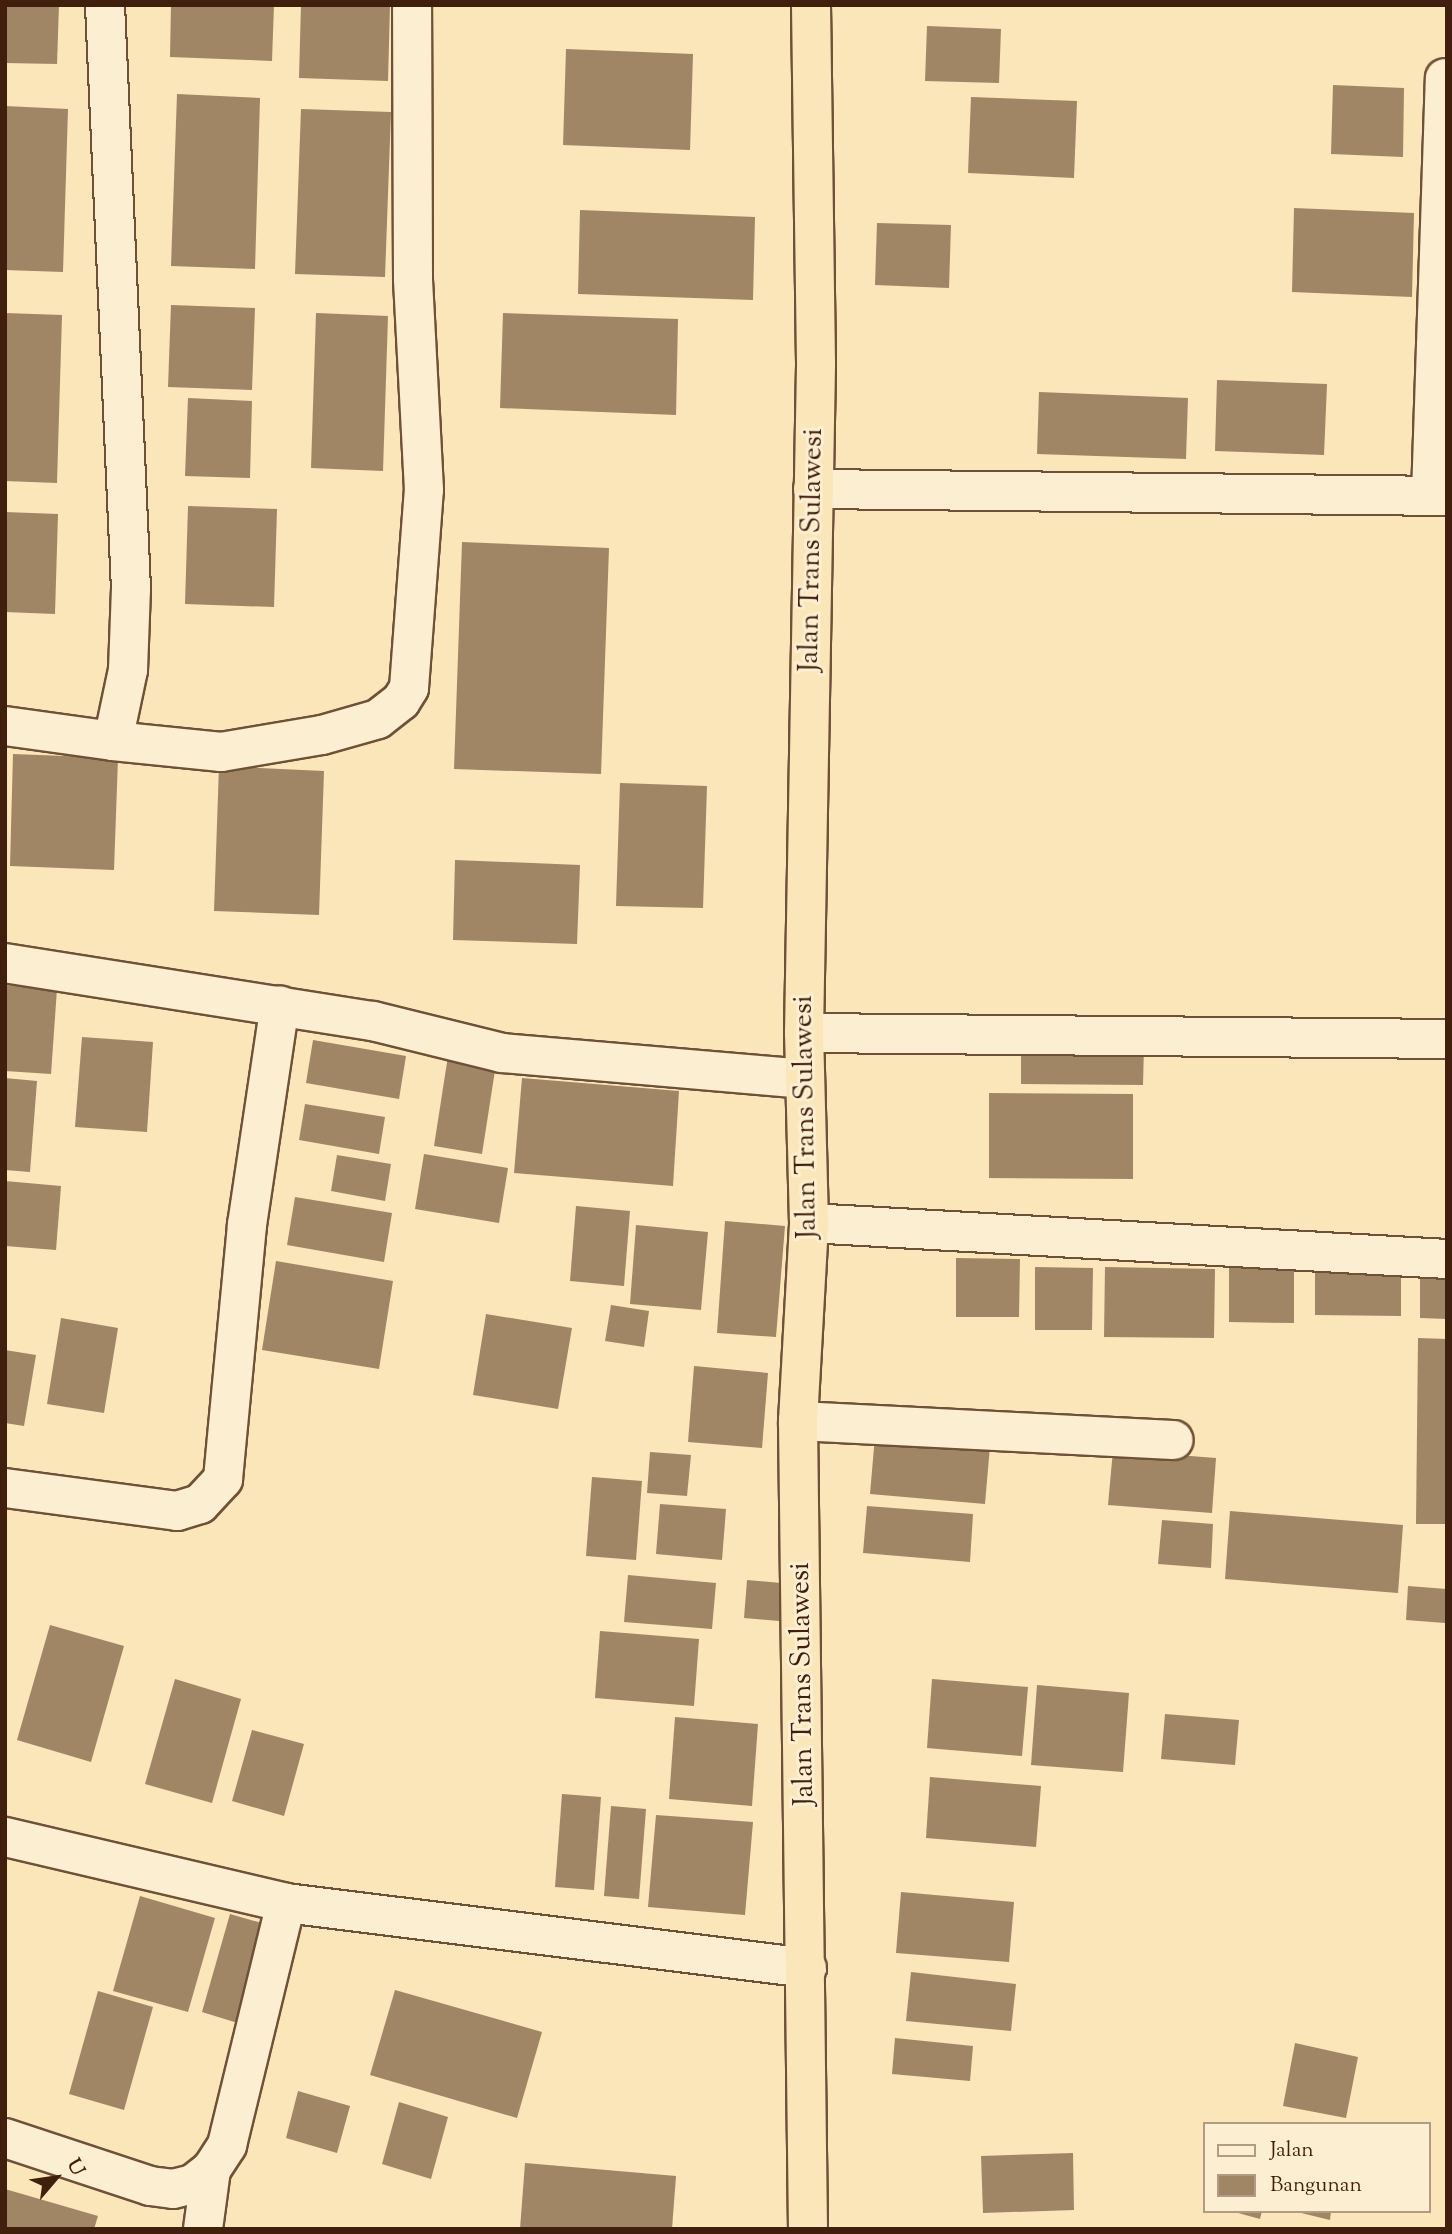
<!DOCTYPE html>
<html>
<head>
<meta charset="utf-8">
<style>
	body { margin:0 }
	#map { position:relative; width:1452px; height:2234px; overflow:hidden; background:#fae6b8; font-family:"Sorts Mill Goudy",serif }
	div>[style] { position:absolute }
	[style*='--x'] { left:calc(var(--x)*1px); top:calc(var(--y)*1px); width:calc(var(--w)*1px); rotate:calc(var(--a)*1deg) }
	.building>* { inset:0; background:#a18666 }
	.roads { filter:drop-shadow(2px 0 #6f5138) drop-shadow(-2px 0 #6f5138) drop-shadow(0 2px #6f5138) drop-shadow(0 -2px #6f5138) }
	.minor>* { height:38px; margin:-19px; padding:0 19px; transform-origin:19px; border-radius:19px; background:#fcefd1 }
	.highway>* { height:38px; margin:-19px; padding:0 19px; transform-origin:19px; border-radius:19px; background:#fae6b8 }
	span { translate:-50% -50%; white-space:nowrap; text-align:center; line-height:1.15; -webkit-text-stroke:6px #fcefd1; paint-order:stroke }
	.street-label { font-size:28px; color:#411f0d }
	.frame { position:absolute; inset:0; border:7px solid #411f0d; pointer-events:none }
	.legend { position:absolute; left:1203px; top:2122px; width:228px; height:91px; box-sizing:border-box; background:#fcefd1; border:2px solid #b19c83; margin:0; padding:9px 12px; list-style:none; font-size:21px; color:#411f0d }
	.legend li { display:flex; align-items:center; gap:14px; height:35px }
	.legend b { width:35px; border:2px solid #b19c83 }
	.north { position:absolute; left:21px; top:2143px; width:70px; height:70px; -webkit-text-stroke:5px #fcefd1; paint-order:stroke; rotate:61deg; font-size:19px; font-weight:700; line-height:28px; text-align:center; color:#411f0d }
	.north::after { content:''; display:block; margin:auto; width:24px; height:32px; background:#411f0d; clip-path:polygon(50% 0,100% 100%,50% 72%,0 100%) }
</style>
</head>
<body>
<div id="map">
	<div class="building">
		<i style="clip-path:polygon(5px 5px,59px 5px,57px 64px,5px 63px)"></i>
		<i style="clip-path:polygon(171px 5px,274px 5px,272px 61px,170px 57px)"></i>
		<i style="clip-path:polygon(301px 5px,390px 5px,388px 81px,299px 78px)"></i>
		<i style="clip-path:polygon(927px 26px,1001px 29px,999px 83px,925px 81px)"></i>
		<i style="clip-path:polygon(566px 49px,693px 54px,690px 150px,563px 145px)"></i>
		<i style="clip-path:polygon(1333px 85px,1404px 88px,1403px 157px,1331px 154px)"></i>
		<i style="clip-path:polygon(177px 94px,260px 98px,255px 269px,171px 266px)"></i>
		<i style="clip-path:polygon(971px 97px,1077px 101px,1074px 178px,968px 173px)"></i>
		<i style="clip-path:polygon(5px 106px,68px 109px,63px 272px,5px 270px)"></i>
		<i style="clip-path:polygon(301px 109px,391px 112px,385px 277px,295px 274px)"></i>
		<i style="clip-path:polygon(1294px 208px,1414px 213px,1412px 297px,1292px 292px)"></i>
		<i style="clip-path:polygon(580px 210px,755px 217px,753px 300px,578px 294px)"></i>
		<i style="clip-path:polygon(877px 223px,951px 225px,949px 288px,875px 285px)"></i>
		<i style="clip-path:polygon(171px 305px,255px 308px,252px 390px,168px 387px)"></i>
		<i style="clip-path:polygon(5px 313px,62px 315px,57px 483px,5px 481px)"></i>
		<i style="clip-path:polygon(316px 313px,388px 316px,383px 471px,311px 468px)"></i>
		<i style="clip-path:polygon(503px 313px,678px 319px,676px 415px,500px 408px)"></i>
		<i style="clip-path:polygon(1217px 380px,1327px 384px,1324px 455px,1215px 451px)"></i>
		<i style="clip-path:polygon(1039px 392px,1188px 398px,1186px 459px,1037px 454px)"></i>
		<i style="clip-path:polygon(188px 398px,252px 401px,250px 478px,185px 476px)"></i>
		<i style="clip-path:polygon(188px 506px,277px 509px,274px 607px,185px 604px)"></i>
		<i style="clip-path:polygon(5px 512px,58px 514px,55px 614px,5px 612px)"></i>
		<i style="clip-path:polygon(462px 542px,609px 548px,601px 774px,454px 769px)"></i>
		<i style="clip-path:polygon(13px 754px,118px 758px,114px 870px,10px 866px)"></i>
		<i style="clip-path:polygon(219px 766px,324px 771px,319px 915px,214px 911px)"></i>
		<i style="clip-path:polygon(620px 783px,707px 786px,703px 908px,616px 906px)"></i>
		<i style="clip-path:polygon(455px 860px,580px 865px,577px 944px,453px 940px)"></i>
		<i style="clip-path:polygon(5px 985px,57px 989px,51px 1074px,5px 1071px)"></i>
		<i style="clip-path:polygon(82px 1037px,153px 1042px,147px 1132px,75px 1127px)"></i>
		<i style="clip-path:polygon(313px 1040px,406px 1056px,399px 1099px,306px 1083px)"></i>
		<i style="clip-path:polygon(1021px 1044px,1144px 1046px,1143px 1085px,1021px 1084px)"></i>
		<i style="clip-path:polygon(448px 1056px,496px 1064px,482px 1154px,434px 1146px)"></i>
		<i style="clip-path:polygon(5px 1078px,37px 1081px,30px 1172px,5px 1170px)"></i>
		<i style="clip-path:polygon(522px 1078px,679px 1091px,673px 1186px,514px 1173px)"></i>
		<i style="clip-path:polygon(989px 1093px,1133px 1094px,1133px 1179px,989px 1178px)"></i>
		<i style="clip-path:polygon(305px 1104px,385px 1117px,379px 1154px,299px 1140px)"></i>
		<i style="clip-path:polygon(424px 1154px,508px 1168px,499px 1223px,415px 1209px)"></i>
		<i style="clip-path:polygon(337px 1155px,391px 1164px,385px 1201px,331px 1191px)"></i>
		<i style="clip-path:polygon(5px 1181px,61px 1186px,56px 1250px,5px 1246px)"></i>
		<i style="clip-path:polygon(295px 1197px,392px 1213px,384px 1262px,287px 1245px)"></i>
		<i style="clip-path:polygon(576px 1206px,630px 1211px,624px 1286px,570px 1281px)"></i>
		<i style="clip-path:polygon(725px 1221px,785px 1226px,776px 1337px,717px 1333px)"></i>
		<i style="clip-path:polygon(636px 1225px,708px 1232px,701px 1310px,630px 1304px)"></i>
		<i style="clip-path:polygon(956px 1258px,1020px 1259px,1019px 1317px,956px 1317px)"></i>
		<i style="clip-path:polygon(276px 1261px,393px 1281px,379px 1369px,262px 1350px)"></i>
		<i style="clip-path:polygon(1035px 1267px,1093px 1268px,1092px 1330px,1035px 1330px)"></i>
		<i style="clip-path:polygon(1105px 1267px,1215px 1269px,1214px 1338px,1104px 1337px)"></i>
		<i style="clip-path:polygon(1229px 1268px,1294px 1268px,1294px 1323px,1229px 1322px)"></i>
		<i style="clip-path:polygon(1420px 1270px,1447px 1271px,1447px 1319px,1420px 1318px)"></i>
		<i style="clip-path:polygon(1315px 1272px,1401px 1273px,1401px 1316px,1315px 1315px)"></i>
		<i style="clip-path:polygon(611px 1305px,649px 1311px,644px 1347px,605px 1341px)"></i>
		<i style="clip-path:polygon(486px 1314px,572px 1328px,558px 1409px,473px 1395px)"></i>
		<i style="clip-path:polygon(61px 1318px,118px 1328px,104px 1413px,47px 1404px)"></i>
		<i style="clip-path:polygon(1418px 1338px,1447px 1339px,1447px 1524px,1416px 1524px)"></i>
		<i style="clip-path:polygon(5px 1350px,36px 1355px,24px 1426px,5px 1423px)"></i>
		<i style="clip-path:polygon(694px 1366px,768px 1373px,762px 1448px,688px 1442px)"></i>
		<i style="clip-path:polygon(875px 1436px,990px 1446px,985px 1504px,870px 1494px)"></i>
		<i style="clip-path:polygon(1113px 1450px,1216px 1458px,1212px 1513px,1108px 1505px)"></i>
		<i style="clip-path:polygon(650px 1452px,691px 1455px,687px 1496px,647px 1493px)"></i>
		<i style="clip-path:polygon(592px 1477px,642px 1481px,636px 1560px,586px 1556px)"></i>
		<i style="clip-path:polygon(660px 1504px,726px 1509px,722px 1560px,656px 1554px)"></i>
		<i style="clip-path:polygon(867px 1506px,973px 1514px,970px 1562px,863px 1553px)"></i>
		<i style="clip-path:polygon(1230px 1511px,1403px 1525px,1398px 1593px,1225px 1579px)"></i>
		<i style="clip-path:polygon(1162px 1520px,1213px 1524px,1211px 1568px,1158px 1564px)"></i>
		<i style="clip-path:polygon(628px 1575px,716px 1583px,712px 1629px,624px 1622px)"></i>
		<i style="clip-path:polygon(747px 1580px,781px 1583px,779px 1621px,744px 1618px)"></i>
		<i style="clip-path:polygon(1408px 1586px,1447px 1589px,1445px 1623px,1406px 1620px)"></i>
		<i style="clip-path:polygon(50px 1625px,124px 1646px,91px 1762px,17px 1740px)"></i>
		<i style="clip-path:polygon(600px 1631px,699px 1639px,694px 1706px,595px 1698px)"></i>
		<i style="clip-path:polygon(175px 1679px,241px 1699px,212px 1803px,145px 1784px)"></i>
		<i style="clip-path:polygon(932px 1679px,1028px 1687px,1022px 1756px,927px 1748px)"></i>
		<i style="clip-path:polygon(1037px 1685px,1129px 1693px,1123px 1772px,1031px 1765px)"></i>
		<i style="clip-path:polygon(1165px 1714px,1239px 1720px,1235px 1765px,1161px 1759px)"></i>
		<i style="clip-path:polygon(675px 1717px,758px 1724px,752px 1806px,669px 1799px)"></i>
		<i style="clip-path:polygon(252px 1730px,304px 1744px,284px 1816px,232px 1801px)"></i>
		<i style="clip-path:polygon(930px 1777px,1041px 1786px,1036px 1847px,926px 1838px)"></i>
		<i style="clip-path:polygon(562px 1794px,601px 1797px,594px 1890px,555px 1887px)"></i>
		<i style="clip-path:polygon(611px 1806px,646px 1809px,639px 1899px,604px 1896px)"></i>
		<i style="clip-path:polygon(656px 1815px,753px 1822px,745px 1915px,648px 1907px)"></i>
		<i style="clip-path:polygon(901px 1892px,1014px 1902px,1009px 1962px,896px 1953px)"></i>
		<i style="clip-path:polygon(140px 1896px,215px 1918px,188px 2012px,113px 1991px)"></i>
		<i style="clip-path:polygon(230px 1914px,272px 1926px,244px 2025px,202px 2012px)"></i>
		<i style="clip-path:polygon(911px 1972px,1016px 1984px,1011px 2031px,906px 2021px)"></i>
		<i style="clip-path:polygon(395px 1990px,542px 2032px,517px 2118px,370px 2075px)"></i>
		<i style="clip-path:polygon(98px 1991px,153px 2007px,124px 2110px,69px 2094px)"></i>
		<i style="clip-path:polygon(895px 2038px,973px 2046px,970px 2081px,892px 2074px)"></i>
		<i style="clip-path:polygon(1295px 2043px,1358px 2057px,1346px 2118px,1283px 2106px)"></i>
		<i style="clip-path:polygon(298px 2091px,350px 2106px,337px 2153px,286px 2138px)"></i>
		<i style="clip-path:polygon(399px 2102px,448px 2117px,431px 2179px,382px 2164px)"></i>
		<i style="clip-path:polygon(1073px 2153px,1074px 2210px,983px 2213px,981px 2156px)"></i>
		<i style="clip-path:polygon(525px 2163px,676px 2176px,672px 2229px,520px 2229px)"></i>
		<i style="clip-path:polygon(5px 2189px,98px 2216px,94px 2229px,5px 2229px)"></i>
		<i style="clip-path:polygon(1231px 2211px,1262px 2211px,1260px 2219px)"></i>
		<i style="clip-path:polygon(1293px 2211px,1331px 2211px,1330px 2220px)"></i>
	</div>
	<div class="roads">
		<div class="minor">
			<i style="--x:813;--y:489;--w:634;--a:0.63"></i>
			<i style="--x:1431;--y:496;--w:418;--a:-88.1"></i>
			<i style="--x:5;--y:726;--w:109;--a:7.9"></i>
			<i style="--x:113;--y:741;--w:73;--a:-78.1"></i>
			<i style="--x:128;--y:670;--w:81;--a:-87.9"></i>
			<i style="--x:131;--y:589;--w:585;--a:-92.55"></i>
			<i style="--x:113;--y:741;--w:109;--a:5.8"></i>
			<i style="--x:221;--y:752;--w:102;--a:-9.6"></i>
			<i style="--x:322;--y:735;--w:58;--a:-15.9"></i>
			<i style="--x:378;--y:719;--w:29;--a:-38"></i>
			<i style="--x:401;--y:701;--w:15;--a:-58"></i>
			<i style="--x:409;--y:688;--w:199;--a:-85.7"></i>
			<i style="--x:424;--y:490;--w:211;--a:-93"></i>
			<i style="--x:413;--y:279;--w:274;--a:-90.2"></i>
			<i style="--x:5;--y:963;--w:373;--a:9"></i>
			<i style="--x:373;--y:1021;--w:133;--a:13.9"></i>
			<i style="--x:502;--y:1053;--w:303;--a:4.9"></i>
			<i style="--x:804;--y:1033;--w:643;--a:0.53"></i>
			<i style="--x:809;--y:1223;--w:639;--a:3.23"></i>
			<i style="--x:798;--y:1421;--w:376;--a:2.9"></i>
			<i style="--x:5;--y:1488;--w:174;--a:7.6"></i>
			<i style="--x:177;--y:1511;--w:24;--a:-17"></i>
			<i style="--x:200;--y:1504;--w:34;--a:-47"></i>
			<i style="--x:223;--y:1479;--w:255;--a:-84.6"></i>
			<i style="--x:247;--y:1225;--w:222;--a:-81.5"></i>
			<i style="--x:5;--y:1837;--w:289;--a:13.2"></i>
			<i style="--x:286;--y:1903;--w:525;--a:7.11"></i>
			<i style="--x:5;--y:2138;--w:153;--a:18.3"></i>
			<i style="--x:150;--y:2186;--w:23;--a:7"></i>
			<i style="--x:173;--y:2189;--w:21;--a:-14"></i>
			<i style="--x:193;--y:2184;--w:23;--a:-38"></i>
			<i style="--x:211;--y:2170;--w:30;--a:-57"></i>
			<i style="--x:227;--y:2145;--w:249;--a:-76.3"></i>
			<i style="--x:203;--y:2229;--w:60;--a:-82.3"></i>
		</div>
		<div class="highway">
			<i style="--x:808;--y:2229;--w:808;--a:-90.71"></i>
			<i style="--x:798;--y:1421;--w:198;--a:-86.8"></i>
			<i style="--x:809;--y:1223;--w:190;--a:-91.5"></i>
			<i style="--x:804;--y:1033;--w:670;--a:-88.97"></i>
			<i style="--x:816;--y:363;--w:358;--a:-90.8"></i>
		</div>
	</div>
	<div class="street-label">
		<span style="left:812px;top:550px;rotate:-89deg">Jalan Trans Sulawesi</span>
		<span style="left:806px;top:1117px;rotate:-91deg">Jalan Trans Sulawesi</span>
		<span style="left:803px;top:1684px;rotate:-91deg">Jalan Trans Sulawesi</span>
	</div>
	<div class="frame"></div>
	<ul class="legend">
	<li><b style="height:9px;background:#fcefd1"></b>Jalan</li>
	<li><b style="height:19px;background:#a18666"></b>Bangunan</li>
	</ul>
	<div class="north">U</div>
</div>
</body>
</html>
